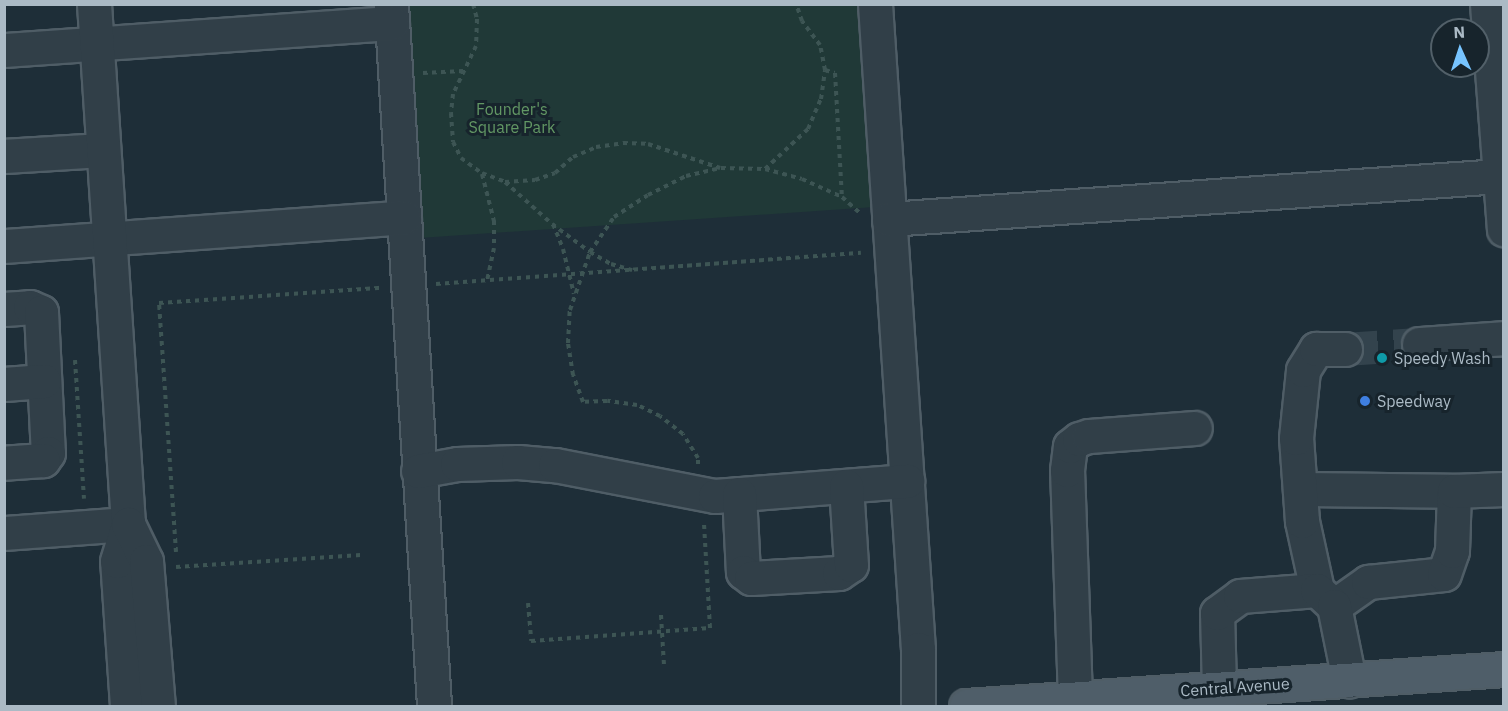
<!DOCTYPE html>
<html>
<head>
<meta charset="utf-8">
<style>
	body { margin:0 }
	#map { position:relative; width:1508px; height:711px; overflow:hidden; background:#1e2e38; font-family:"IBM Plex Sans",sans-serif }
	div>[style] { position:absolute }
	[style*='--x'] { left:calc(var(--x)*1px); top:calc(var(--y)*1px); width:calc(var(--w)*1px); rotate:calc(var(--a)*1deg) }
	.green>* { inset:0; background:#203937 }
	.minor-tunnel>* { height:33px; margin-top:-16.5px; transform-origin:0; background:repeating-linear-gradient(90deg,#33434d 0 33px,transparent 0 49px) }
	.path>* { height:4px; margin-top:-2px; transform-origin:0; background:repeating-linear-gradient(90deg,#3d5554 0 4.5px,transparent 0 9px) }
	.roads { filter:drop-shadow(2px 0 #4f5d66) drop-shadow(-2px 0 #4f5d66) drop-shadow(0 2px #4f5d66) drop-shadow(0 -2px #4f5d66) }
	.minor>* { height:33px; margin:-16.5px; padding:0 16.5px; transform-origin:16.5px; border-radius:16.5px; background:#313f48 }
	.major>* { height:33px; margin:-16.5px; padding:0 16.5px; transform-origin:16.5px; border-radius:16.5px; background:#4f5e69 }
	.dots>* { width:16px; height:16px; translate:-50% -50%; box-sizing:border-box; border:3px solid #17242c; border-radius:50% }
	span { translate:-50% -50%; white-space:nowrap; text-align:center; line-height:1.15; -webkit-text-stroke:6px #17242c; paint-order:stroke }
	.park-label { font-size:16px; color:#629764 }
	.poi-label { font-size:16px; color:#abbac5 }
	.left { translate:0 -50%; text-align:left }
	.street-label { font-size:16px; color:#abbac5 }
	.frame { position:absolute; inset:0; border:6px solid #abbac5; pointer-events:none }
	.north { position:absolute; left:1430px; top:18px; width:60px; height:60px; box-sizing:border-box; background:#17242c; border:2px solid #526069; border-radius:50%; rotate:357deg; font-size:16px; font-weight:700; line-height:24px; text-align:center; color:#abbac5 }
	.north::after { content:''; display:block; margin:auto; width:21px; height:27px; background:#77c4ff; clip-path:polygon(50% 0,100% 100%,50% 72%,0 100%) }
</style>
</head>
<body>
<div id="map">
	<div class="green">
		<i style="clip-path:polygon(391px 5px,875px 5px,889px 206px,405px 239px)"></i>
	</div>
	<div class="minor-tunnel">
		<i style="--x:1345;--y:349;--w:74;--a:-3.9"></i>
	</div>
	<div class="path">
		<i style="--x:473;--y:4;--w:16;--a:75"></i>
		<i style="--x:477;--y:19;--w:27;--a:92"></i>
		<i style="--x:476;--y:46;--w:53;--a:115.6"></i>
		<i style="--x:453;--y:94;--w:19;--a:96"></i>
		<i style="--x:451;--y:113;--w:29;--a:86"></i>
		<i style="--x:453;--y:142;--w:18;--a:63"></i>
		<i style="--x:461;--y:158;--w:26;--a:36"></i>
		<i style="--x:482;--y:173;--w:25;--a:21"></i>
		<i style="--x:505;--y:182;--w:63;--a:41.8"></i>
		<i style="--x:552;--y:224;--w:47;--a:36.4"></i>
		<i style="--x:590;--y:252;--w:24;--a:30"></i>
		<i style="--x:611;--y:264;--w:22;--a:16"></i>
		<i style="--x:825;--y:70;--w:10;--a:17"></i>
		<i style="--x:835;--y:73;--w:124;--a:86.8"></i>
		<i style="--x:423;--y:73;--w:40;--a:-2.9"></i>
		<i style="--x:765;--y:169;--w:59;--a:-42.9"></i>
		<i style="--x:808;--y:129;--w:33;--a:-67"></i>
		<i style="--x:821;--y:99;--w:29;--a:-82"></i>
		<i style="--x:825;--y:70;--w:25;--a:-101"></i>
		<i style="--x:820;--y:45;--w:30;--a:-127"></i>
		<i style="--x:802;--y:21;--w:18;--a:-109"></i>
		<i style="--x:482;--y:174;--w:49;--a:75.7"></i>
		<i style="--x:494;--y:221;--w:27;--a:90"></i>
		<i style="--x:494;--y:248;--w:34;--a:102"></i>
		<i style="--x:505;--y:182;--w:30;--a:-4"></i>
		<i style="--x:535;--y:180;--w:21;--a:-19"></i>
		<i style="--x:555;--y:173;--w:24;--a:-42"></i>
		<i style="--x:573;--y:157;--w:25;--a:-23"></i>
		<i style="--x:596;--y:147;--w:27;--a:-8"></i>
		<i style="--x:623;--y:143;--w:25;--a:2"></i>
		<i style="--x:648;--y:144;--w:76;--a:18.4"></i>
		<i style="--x:553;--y:224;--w:27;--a:68"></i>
		<i style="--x:563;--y:249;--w:46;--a:76.3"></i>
		<i style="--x:436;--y:284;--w:426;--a:-4.2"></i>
		<i style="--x:75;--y:360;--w:139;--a:86.3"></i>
		<i style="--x:698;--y:464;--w:6;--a:-90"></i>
		<i style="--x:698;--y:458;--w:28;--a:-122"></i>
		<i style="--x:683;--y:434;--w:29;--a:-142"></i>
		<i style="--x:660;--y:416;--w:25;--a:-154"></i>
		<i style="--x:637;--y:405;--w:30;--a:-172"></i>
		<i style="--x:607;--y:401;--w:24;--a:178"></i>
		<i style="--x:583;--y:402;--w:29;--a:-110"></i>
		<i style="--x:573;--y:375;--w:32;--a:-99"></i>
		<i style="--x:568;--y:343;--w:33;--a:-87"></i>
		<i style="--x:570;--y:310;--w:61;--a:-71"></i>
		<i style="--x:590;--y:252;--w:42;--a:-55.6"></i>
		<i style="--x:614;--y:217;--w:40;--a:-32.9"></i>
		<i style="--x:648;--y:195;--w:42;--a:-26.6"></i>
		<i style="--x:686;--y:176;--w:36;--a:-13"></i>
		<i style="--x:721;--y:168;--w:44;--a:1.3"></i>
		<i style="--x:765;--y:169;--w:38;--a:15"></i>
		<i style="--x:802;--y:179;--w:44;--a:24.2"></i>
		<i style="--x:842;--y:197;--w:24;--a:42"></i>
		<i style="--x:176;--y:552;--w:250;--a:-93.9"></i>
		<i style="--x:159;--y:303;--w:223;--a:-3.9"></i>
		<i style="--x:176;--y:567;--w:185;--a:-3.7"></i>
		<i style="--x:528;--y:603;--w:38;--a:85"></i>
		<i style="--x:531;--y:641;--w:179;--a:-4.2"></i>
		<i style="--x:710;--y:628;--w:105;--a:-93.3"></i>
		<i style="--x:661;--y:615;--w:50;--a:86.6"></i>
	</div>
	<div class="roads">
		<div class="minor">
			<i style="--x:391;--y:4;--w:703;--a:86.49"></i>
			<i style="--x:875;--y:4;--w:646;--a:86.19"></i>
			<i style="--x:918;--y:649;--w:57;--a:90"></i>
			<i style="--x:1487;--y:4;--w:226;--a:85.7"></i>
			<i style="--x:4;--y:50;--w:389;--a:-4"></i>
			<i style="--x:4;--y:156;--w:98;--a:-3.5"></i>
			<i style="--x:889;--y:219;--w:613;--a:-4.03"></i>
			<i style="--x:4;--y:246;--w:401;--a:-4.1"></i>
			<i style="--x:4;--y:309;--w:26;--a:-4"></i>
			<i style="--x:30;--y:307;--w:12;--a:24"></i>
			<i style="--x:41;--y:312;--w:141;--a:87.2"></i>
			<i style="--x:48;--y:453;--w:9;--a:126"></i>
			<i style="--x:43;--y:460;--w:39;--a:176"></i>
			<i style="--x:1419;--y:344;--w:85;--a:-4"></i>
			<i style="--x:4;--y:384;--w:40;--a:-4.3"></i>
			<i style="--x:418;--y:471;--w:40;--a:-10"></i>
			<i style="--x:457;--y:464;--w:61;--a:-1.9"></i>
			<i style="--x:518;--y:462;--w:37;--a:5"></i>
			<i style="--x:555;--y:465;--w:163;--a:11"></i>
			<i style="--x:715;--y:496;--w:193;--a:-4.5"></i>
			<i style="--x:1300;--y:489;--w:154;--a:0.7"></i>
			<i style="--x:739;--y:494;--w:78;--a:87.1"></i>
			<i style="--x:743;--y:572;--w:10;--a:37"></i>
			<i style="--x:751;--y:578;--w:88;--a:-3.3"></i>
			<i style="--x:839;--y:573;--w:14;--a:-34"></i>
			<i style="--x:851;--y:565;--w:79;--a:-93.6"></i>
			<i style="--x:4;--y:533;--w:124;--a:-4.2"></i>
			<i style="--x:128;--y:524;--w:521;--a:-93.74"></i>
			<i style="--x:1317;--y:590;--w:71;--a:-102.3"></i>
			<i style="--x:1302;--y:521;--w:83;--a:-94.1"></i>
			<i style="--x:1296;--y:438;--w:68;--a:-84.1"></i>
			<i style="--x:1303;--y:370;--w:25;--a:-58"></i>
			<i style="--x:1316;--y:349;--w:29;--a:0"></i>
			<i style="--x:1334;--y:606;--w:42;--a:-35.2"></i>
			<i style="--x:1368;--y:582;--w:76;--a:-6"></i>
			<i style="--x:1444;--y:574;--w:24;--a:-71"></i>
			<i style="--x:1452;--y:551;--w:60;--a:-88.1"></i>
			<i style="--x:1454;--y:491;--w:50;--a:-2.3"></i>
			<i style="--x:1219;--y:688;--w:75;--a:-91.5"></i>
			<i style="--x:1217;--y:613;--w:29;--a:-36"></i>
			<i style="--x:1240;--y:596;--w:77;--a:-4.5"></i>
			<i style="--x:1317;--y:590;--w:23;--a:43"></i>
			<i style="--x:1334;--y:606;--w:76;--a:78.5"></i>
			<i style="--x:1075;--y:698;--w:228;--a:-92"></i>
			<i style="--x:1067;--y:470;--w:24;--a:-83"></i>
			<i style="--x:1070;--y:446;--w:11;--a:-38"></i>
			<i style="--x:1079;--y:439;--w:10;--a:-17"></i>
			<i style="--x:1089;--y:436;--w:106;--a:-4.3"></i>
			<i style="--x:127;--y:706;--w:145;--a:-93.9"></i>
			<i style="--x:117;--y:561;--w:39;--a:-73"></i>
			<i style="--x:128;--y:524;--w:41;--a:64.1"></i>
			<i style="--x:146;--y:561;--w:145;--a:85.3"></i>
		</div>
		<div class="major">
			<i style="--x:966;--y:706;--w:539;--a:-3.93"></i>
		</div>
	</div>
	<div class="dots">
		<i style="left:1382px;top:358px;background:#0f9aa8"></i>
		<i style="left:1365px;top:401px;background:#3f7fe0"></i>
	</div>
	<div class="park-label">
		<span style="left:512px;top:118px">Founder's<br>Square Park</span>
	</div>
	<div class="poi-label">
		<span class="left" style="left:1394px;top:358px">Speedy Wash</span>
		<span class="left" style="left:1377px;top:401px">Speedway</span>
	</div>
	<div class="street-label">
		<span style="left:1235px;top:687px;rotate:-4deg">Central Avenue</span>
	</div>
	<div class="frame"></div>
	<div class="north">N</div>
</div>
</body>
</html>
